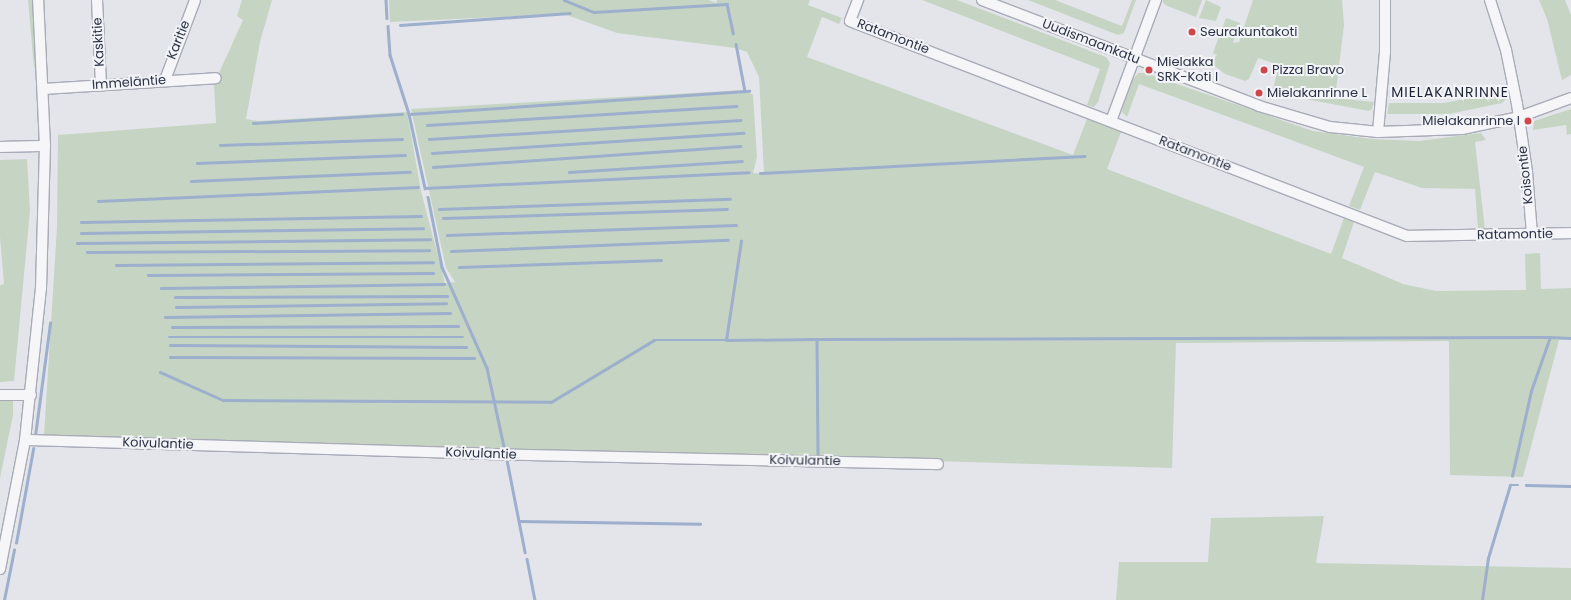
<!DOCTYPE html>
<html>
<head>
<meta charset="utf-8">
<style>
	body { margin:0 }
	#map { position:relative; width:1571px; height:600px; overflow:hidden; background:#e3e5eb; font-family:Poppins,sans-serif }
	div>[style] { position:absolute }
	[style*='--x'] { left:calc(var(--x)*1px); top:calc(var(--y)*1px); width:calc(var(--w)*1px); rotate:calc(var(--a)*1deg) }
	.green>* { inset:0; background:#c6d5c3 }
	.stream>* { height:2.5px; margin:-1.25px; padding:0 1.25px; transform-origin:1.25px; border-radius:1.25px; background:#9dafcc }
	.roads { filter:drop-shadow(1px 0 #a8abb6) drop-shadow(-1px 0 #a8abb6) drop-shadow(0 1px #a8abb6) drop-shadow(0 -1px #a8abb6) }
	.minor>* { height:10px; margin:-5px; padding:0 5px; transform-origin:5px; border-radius:5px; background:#f6f6f9 }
	.dots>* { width:11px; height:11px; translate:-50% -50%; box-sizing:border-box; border:2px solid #f2f4f8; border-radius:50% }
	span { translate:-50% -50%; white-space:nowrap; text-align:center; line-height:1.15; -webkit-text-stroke:4px #f2f4f8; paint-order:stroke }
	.poi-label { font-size:13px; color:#2a3144 }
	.left { translate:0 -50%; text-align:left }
	.right { translate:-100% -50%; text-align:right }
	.street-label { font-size:13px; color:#2a3144 }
	.neighbourhood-label { font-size:14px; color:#1c2235; letter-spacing:1px }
</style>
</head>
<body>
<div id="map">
	<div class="green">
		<i style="clip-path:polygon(28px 0,33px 0,36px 66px,34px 68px)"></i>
		<i style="clip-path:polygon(242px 0,272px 0,260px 42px,246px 119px,258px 121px,407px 112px,421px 191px,445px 283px,455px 282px,446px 268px,411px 109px,745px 90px,753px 95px,757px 157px,753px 173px,764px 174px,759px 77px,747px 52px,735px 48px,617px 33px,564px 14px,390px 22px,389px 0,709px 0,716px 3px,717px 0,810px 0,808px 5px,842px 18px,839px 24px,822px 17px,807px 57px,1073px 155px,1087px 119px,1121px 132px,1107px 169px,1331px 254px,1344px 218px,1354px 222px,1342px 258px,1403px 284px,1436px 291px,1526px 290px,1525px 254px,1540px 253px,1541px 289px,1571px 288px,1571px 339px,1559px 340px,1523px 477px,1450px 475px,1449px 341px,1176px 343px,1172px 468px,44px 435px,57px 227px,58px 135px,216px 123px,214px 84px,243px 20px,237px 16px)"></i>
		<i style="clip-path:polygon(922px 0,957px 0,1106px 57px,1110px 63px,1098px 102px,1094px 107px,1087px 105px,1100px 69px)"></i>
		<i style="clip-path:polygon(1028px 0,1055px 0,1122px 26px,1132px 0,1136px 0,1124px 33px,1118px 35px)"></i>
		<i style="clip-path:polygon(1162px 0,1202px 0,1196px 17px,1165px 5px)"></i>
		<i style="clip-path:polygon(1206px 0,1221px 7px,1216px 21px,1199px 18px)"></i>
		<i style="clip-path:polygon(1253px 0,1342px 0,1344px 25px,1335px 98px,1374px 102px,1372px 109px,1369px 111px,1279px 94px,1273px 89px,1279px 65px,1258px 58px,1249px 79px,1245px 81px,1225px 74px,1211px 63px,1217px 55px,1213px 53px,1226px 18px,1240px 23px,1233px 43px,1239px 42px)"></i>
		<i style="clip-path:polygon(1539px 0,1565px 0,1571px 15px,1571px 75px,1562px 80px,1547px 19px)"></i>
		<i style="clip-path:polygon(1138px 73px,1145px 73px,1313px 131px,1372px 139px,1419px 141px,1481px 133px,1486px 140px,1475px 142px,1485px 230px,1478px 230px,1475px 189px,1422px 188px,1375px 172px,1360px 210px,1349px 206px,1364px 167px,1139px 84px,1127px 117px,1122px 112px,1123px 107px,1132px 81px)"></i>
		<i style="clip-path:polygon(1506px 91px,1507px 98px,1502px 103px,1449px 114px,1387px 114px,1389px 103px,1444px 103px)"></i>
		<i style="clip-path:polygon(1571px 109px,1571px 134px,1567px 135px,1566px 125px,1533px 130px,1534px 121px)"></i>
		<i style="clip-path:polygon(27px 159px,30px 211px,14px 381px,0 382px,0 285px,4px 284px,0 237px,0 160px)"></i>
		<i style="clip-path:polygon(0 400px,13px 400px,13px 415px,0 478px)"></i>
		<i style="clip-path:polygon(1324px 516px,1316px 563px,1571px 568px,1571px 600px,1116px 600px,1119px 562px,1208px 562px,1211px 518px)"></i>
	</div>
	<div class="stream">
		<i style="--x:386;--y:0;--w:18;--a:87"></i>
		<i style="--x:564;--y:0;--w:32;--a:22"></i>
		<i style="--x:594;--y:12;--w:133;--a:-3.4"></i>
		<i style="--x:727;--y:4;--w:30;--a:78"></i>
		<i style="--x:400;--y:25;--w:170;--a:-4"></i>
		<i style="--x:388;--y:26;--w:29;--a:86"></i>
		<i style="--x:390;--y:55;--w:62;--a:72.1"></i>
		<i style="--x:409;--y:114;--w:76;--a:77.8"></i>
		<i style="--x:425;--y:188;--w:324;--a:-2.8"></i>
		<i style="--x:736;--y:44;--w:48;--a:79.2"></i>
		<i style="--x:409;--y:114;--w:341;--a:-3.9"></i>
		<i style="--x:253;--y:123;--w:149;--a:-3.5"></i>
		<i style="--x:427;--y:125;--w:310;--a:-3.5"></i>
		<i style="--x:429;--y:139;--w:312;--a:-3.5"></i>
		<i style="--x:220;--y:145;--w:182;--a:-1.9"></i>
		<i style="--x:432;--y:153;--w:312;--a:-3.7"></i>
		<i style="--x:197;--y:163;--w:208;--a:-2.2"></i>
		<i style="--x:433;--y:167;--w:308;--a:-3.9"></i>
		<i style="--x:569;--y:172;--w:173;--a:-3.6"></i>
		<i style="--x:760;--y:173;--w:325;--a:-3"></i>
		<i style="--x:191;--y:181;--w:219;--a:-2.4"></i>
		<i style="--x:428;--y:197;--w:71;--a:78.7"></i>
		<i style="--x:442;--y:267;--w:111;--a:66"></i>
		<i style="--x:487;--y:368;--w:85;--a:77.8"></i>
		<i style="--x:98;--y:201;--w:320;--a:-2.5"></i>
		<i style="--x:439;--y:209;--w:291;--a:-2"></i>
		<i style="--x:443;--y:218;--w:284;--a:-1.8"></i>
		<i style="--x:81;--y:222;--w:340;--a:-1"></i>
		<i style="--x:81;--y:233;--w:342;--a:-0.8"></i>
		<i style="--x:447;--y:235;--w:289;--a:-2"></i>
		<i style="--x:77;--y:243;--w:353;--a:-0.6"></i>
		<i style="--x:451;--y:251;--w:277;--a:-2.3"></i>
		<i style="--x:87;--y:252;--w:342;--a:-0.3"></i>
		<i style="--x:116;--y:265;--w:317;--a:-0.5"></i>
		<i style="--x:459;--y:267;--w:202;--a:-2"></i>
		<i style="--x:148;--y:275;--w:285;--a:-0.4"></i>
		<i style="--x:161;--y:288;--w:283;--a:-0.8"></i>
		<i style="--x:175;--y:297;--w:272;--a:-0.2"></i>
		<i style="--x:176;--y:307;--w:270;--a:-0.8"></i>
		<i style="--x:165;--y:317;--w:285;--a:-0.8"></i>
		<i style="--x:172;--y:327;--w:286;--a:-0.2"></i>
		<i style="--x:169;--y:337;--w:294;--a:0"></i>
		<i style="--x:817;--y:339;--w:733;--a:-0.16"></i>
		<i style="--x:726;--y:340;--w:91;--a:-0.6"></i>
		<i style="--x:817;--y:339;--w:116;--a:89.5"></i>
		<i style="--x:170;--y:345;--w:296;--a:0.4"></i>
		<i style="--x:170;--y:357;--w:304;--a:0.2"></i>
		<i style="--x:160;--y:372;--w:69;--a:24"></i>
		<i style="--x:223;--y:400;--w:328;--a:0.3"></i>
		<i style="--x:551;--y:402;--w:120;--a:-31"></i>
		<i style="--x:654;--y:340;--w:72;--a:0"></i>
		<i style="--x:726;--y:340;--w:100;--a:-81.4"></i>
		<i style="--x:35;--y:436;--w:114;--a:-82.4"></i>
		<i style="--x:507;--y:460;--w:94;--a:78.9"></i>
		<i style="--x:1512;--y:476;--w:87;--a:-77.4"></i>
		<i style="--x:1531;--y:391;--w:57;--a:-70.6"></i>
		<i style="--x:1550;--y:337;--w:21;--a:3"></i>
		<i style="--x:1526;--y:485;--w:45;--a:1.3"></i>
		<i style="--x:519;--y:521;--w:181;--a:0.9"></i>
		<i style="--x:16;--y:543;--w:96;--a:-79.7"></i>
		<i style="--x:527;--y:559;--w:42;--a:79"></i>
		<i style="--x:4;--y:600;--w:51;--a:-78.7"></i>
		<i style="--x:1482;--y:600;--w:42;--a:-81.9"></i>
		<i style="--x:1488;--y:558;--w:76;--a:-73.2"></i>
		<i style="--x:1510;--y:485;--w:8;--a:0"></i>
	</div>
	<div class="roads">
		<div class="minor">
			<i style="--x:97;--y:0;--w:85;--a:87.3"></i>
			<i style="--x:858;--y:0;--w:22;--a:111"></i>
			<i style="--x:850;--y:21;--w:597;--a:21.11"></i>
			<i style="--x:1407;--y:236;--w:164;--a:-1"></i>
			<i style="--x:982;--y:0;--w:297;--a:20.9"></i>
			<i style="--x:1259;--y:106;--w:74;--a:16.5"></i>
			<i style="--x:1330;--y:127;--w:48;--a:5.9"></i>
			<i style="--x:1378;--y:132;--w:84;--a:-2"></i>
			<i style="--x:1462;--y:129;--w:58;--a:-11.9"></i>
			<i style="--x:1519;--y:117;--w:55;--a:-20.1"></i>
			<i style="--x:1490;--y:0;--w:52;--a:72.3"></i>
			<i style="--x:1506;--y:50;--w:55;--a:78.5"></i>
			<i style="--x:1517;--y:104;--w:69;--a:81.6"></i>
			<i style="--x:1527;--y:172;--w:62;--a:85.4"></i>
			<i style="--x:165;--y:80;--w:85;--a:-69.4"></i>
			<i style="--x:43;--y:89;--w:173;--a:-3.6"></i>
			<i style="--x:1111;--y:121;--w:129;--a:-69.6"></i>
			<i style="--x:1378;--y:132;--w:80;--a:-85"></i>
			<i style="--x:1385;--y:52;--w:52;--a:-90"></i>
			<i style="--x:0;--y:147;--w:45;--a:-1.3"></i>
			<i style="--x:0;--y:395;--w:31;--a:0"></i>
			<i style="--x:25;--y:440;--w:464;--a:1.7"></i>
			<i style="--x:489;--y:454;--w:449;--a:1.3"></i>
			<i style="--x:0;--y:569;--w:131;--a:-79"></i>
			<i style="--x:25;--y:440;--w:153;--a:-84"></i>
			<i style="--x:41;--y:288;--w:142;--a:-88.4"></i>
			<i style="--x:45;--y:146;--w:146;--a:-92.7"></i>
		</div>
	</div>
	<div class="dots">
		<i style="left:1192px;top:32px;background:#d3454b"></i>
		<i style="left:1149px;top:70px;background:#d3454b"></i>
		<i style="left:1264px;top:70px;background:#d3454b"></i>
		<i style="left:1259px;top:93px;background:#d3454b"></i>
		<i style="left:1528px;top:121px;background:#d3454b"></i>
	</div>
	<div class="poi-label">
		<span class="left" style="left:1200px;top:32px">Seurakuntakoti</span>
		<span class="left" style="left:1157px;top:70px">Mielakka<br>SRK-Koti I</span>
		<span class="left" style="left:1272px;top:70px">Pizza Bravo</span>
		<span class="left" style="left:1267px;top:93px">Mielakanrinne L</span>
		<span class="right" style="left:1520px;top:121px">Mielakanrinne I</span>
	</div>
	<div class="street-label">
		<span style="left:893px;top:37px;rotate:21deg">Ratamontie</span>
		<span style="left:179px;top:40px;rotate:-68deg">Karitie</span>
		<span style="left:99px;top:42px;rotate:-93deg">Kaskitie</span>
		<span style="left:1091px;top:42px;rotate:21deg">Uudismaankatu</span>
		<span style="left:129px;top:83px;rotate:-4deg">Immeläntie</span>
		<span style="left:1195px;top:154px;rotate:21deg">Ratamontie</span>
		<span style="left:1526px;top:175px;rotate:-96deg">Koisontie</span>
		<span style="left:1515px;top:235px;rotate:-1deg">Ratamontie</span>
		<span style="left:158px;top:444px;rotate:2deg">Koivulantie</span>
		<span style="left:481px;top:454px;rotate:2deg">Koivulantie</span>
		<span style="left:805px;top:461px;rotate:1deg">Koivulantie</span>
	</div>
	<div class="neighbourhood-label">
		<span style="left:1450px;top:92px">MIELAKANRINNE</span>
	</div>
</div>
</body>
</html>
